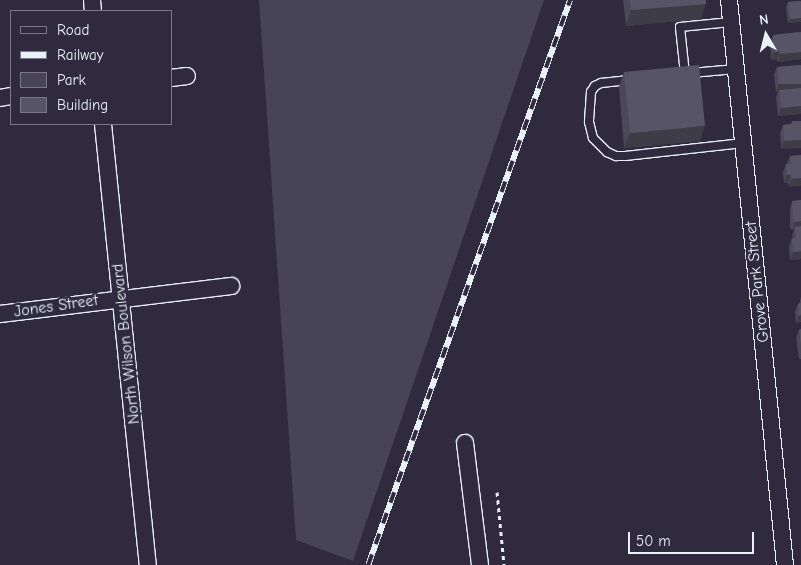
<!DOCTYPE html>
<html>
<head>
<meta charset="utf-8">
<style>
	body { margin:0 }
	#map { position:relative; width:801px; height:565px; overflow:hidden; background:#2f2a3d; font-family:"Comic Neue",sans-serif }
	div>[style] { position:absolute }
	[style*='--x'] { left:calc(var(--x)*1px); top:calc(var(--y)*1px); width:calc(var(--w)*1px); rotate:calc(var(--a)*1deg) }
	.green>* { inset:0; background:#464455 }
	.path>* { height:3px; margin-top:-1.5px; transform-origin:0; background:repeating-linear-gradient(90deg,#e8f1f8 0 4px,transparent 0 8px) }
	.roads { filter:drop-shadow(1px 0 #e8f1f8) drop-shadow(-1px 0 #e8f1f8) drop-shadow(0 1px #e8f1f8) drop-shadow(0 -1px #e8f1f8) }
	.service>* { height:8px; margin:-4px; padding:0 4px; transform-origin:4px; border-radius:4px; background:#2f2a3d }
	.minor>* { height:16px; margin:-8px; padding:0 8px; transform-origin:8px; border-radius:8px; background:#2f2a3d }
	.rail>* { height:5.5px; margin-top:-2.75px; transform-origin:0; background:repeating-linear-gradient(90deg,#2f2a3d 0 11px,#e8f1f8 0 22px); box-sizing:border-box; border-block:1px solid #e8f1f8 }
	.wall>* { inset:0; background:#4b4957 }
	.shaded-wall>* { inset:0; background:#3d3c47 }
	.building>* { inset:0; background:#575565 }
	span { translate:-50% -50%; white-space:nowrap; text-align:center; line-height:1.15; -webkit-text-stroke:5px #2f2a3d; paint-order:stroke }
	.street-label { font-size:16px; color:#e8f1f8 }
	.legend { position:absolute; left:10px; top:10px; width:162px; height:115px; box-sizing:border-box; background:#2f2a3d; border:1px solid #797a88; margin:0; padding:6px 9px; list-style:none; font-size:15px; color:#e8f1f8 }
	.legend li { display:flex; align-items:center; gap:10px; height:25px }
	.legend b { width:25px; border:1px solid #797a88 }
	.north { position:absolute; left:741px; top:10px; width:50px; height:50px; -webkit-text-stroke:4px #2f2a3d; paint-order:stroke; rotate:352deg; font-size:14px; font-weight:700; line-height:20px; text-align:center; color:#e8f1f8 }
	.north::after { content:''; display:block; margin:auto; width:18px; height:22px; background:#e8f1f8; clip-path:polygon(50% 0,100% 100%,50% 72%,0 100%) }
	.scale { position:absolute; left:628px; top:532px; width:126px; height:22px; box-sizing:border-box; border:2px solid #e8f1f8; border-top:0; padding-left:6px; font-size:15px; line-height:18px; white-space:nowrap; color:#e8f1f8; -webkit-text-stroke:4px #2f2a3d; paint-order:stroke }
</style>
</head>
<body>
<div id="map">
	<div class="green">
		<i style="clip-path:polygon(259px 0,544px 0,353px 561px,296px 540px)"></i>
	</div>
	<div class="path">
		<i style="--x:497;--y:492;--w:73;--a:84.5"></i>
	</div>
	<div class="roads">
		<div class="service">
			<i style="--x:691;--y:73;--w:45;--a:-5.1"></i>
			<i style="--x:685;--y:74;--w:47;--a:-96.1"></i>
			<i style="--x:680;--y:27;--w:51;--a:-5.6"></i>
			<i style="--x:629;--y:80;--w:28;--a:174"></i>
			<i style="--x:601;--y:83;--w:7;--a:153"></i>
			<i style="--x:595;--y:86;--w:7;--a:124"></i>
			<i style="--x:591;--y:92;--w:30;--a:94"></i>
			<i style="--x:589;--y:122;--w:16;--a:76"></i>
			<i style="--x:593;--y:138;--w:20;--a:45"></i>
			<i style="--x:607;--y:152;--w:10;--a:24"></i>
			<i style="--x:616;--y:156;--w:9;--a:0"></i>
			<i style="--x:625;--y:156;--w:119;--a:-6.3"></i>
		</div>
		<div class="minor">
			<i style="--x:92;--y:0;--w:11;--a:85"></i>
			<i style="--x:729;--y:0;--w:568;--a:84.34"></i>
			<i style="--x:171;--y:78;--w:16;--a:-7"></i>
			<i style="--x:0;--y:98;--w:11;--a:-10"></i>
			<i style="--x:103;--y:124;--w:443;--a:84.2"></i>
			<i style="--x:0;--y:314;--w:233;--a:-6.9"></i>
			<i style="--x:465;--y:443;--w:123;--a:83"></i>
		</div>
	</div>
	<div class="rail">
		<i style="--x:368;--y:565;--w:600;--a:-70.33"></i>
	</div>
	<div class="wall">
		<i style="clip-path:polygon(623px 0,706px 0,701px 19px,626px 26px)"></i>
		<i style="clip-path:polygon(801px 1px,801px 22px,788px 23px,786px 7px,788px 2px)"></i>
		<i style="clip-path:polygon(801px 32px,801px 59px,778px 62px,777px 60px,771px 60px,770px 43px,773px 35px)"></i>
		<i style="clip-path:polygon(801px 65px,801px 114px,778px 116px,776px 98px,778px 92px,776px 92px,774px 75px,777px 67px)"></i>
		<i style="clip-path:polygon(624px 72px,700px 141px,624px 148px,619px 87px)"></i>
		<i style="clip-path:polygon(792px 121px,801px 121px,781px 149px,780px 133px,783px 125px,791px 124px)"></i>
		<i style="clip-path:polygon(801px 155px,789px 187px,788px 183px,784px 183px,783px 172px,786px 164px,787px 164px,790px 156px)"></i>
		<i style="clip-path:polygon(801px 200px,801px 259px,790px 260px,789px 247px,792px 238px,793px 238px,792px 235px,794px 230px,792px 230px,790px 228px,790px 209px,792px 201px)"></i>
		<i style="clip-path:polygon(801px 297px,801px 322px,796px 323px,795px 312px,798px 304px,799px 304px)"></i>
		<i style="clip-path:polygon(801px 329px,801px 359px,799px 359px,796px 338px,799px 330px)"></i>
	</div>
	<div class="shaded-wall">
		<i style="clip-path:polygon(706px 4px,701px 19px,626px 26px,631px 10px)"></i>
		<i style="clip-path:polygon(801px 18px,801px 22px,788px 23px,790px 19px)"></i>
		<i style="clip-path:polygon(774px 52px,780px 52px,777px 60px,771px 60px)"></i>
		<i style="clip-path:polygon(801px 52px,801px 59px,778px 62px,780px 54px)"></i>
		<i style="clip-path:polygon(779px 84px,801px 84px,801px 92px,779px 90px,778px 92px,776px 92px)"></i>
		<i style="clip-path:polygon(801px 106px,801px 114px,778px 116px,781px 108px)"></i>
		<i style="clip-path:polygon(705px 126px,700px 141px,624px 148px,630px 133px)"></i>
		<i style="clip-path:polygon(801px 140px,801px 148px,781px 149px,784px 141px)"></i>
		<i style="clip-path:polygon(787px 175px,791px 175px,788px 183px,784px 183px)"></i>
		<i style="clip-path:polygon(801px 178px,801px 186px,789px 187px,792px 179px)"></i>
		<i style="clip-path:polygon(801px 221px,801px 229px,795px 227px,794px 230px,792px 230px,795px 222px)"></i>
		<i style="clip-path:polygon(801px 251px,801px 259px,790px 260px,793px 252px)"></i>
		<i style="clip-path:polygon(799px 315px,801px 315px,801px 322px,796px 323px)"></i>
	</div>
	<div class="building">
		<i style="clip-path:polygon(630px 0,706px 0,706px 4px,631px 10px)"></i>
		<i style="clip-path:polygon(801px 1px,801px 18px,790px 19px,788px 2px)"></i>
		<i style="clip-path:polygon(801px 32px,801px 52px,780px 54px,780px 52px,774px 52px,773px 35px)"></i>
		<i style="clip-path:polygon(699px 65px,705px 126px,630px 133px,624px 72px)"></i>
		<i style="clip-path:polygon(801px 65px,801px 84px,779px 84px,777px 67px)"></i>
		<i style="clip-path:polygon(801px 88px,801px 106px,781px 108px,779px 90px)"></i>
		<i style="clip-path:polygon(792px 121px,801px 121px,801px 140px,784px 141px,783px 125px,792px 124px)"></i>
		<i style="clip-path:polygon(801px 155px,801px 178px,792px 179px,791px 175px,787px 175px,786px 164px,791px 164px,790px 156px)"></i>
		<i style="clip-path:polygon(801px 200px,801px 221px,795px 222px,793px 220px,792px 201px)"></i>
		<i style="clip-path:polygon(801px 226px,801px 251px,793px 252px,792px 238px,796px 238px,795px 227px)"></i>
		<i style="clip-path:polygon(801px 303px,801px 315px,799px 315px,798px 304px)"></i>
		<i style="clip-path:polygon(801px 329px,801px 345px,799px 330px)"></i>
	</div>
	<div class="street-label">
		<span style="left:757px;top:282px;rotate:-96deg">Grove Park Street</span>
		<span style="left:56px;top:306px;rotate:-8deg">Jones Street</span>
		<span style="left:126px;top:344px;rotate:-96deg">North Wilson Boulevard</span>
	</div>
	<ul class="legend">
	<li><b style="height:6px;background:#2f2a3d"></b>Road</li>
	<li><b style="height:6px;background:#e8f1f8"></b>Railway</li>
	<li><b style="height:14px;background:#464455"></b>Park</li>
	<li><b style="height:14px;background:#575565"></b>Building</li>
	</ul>
	<div class="north">N</div>
	<div class="scale">50 m</div>
</div>
</body>
</html>
